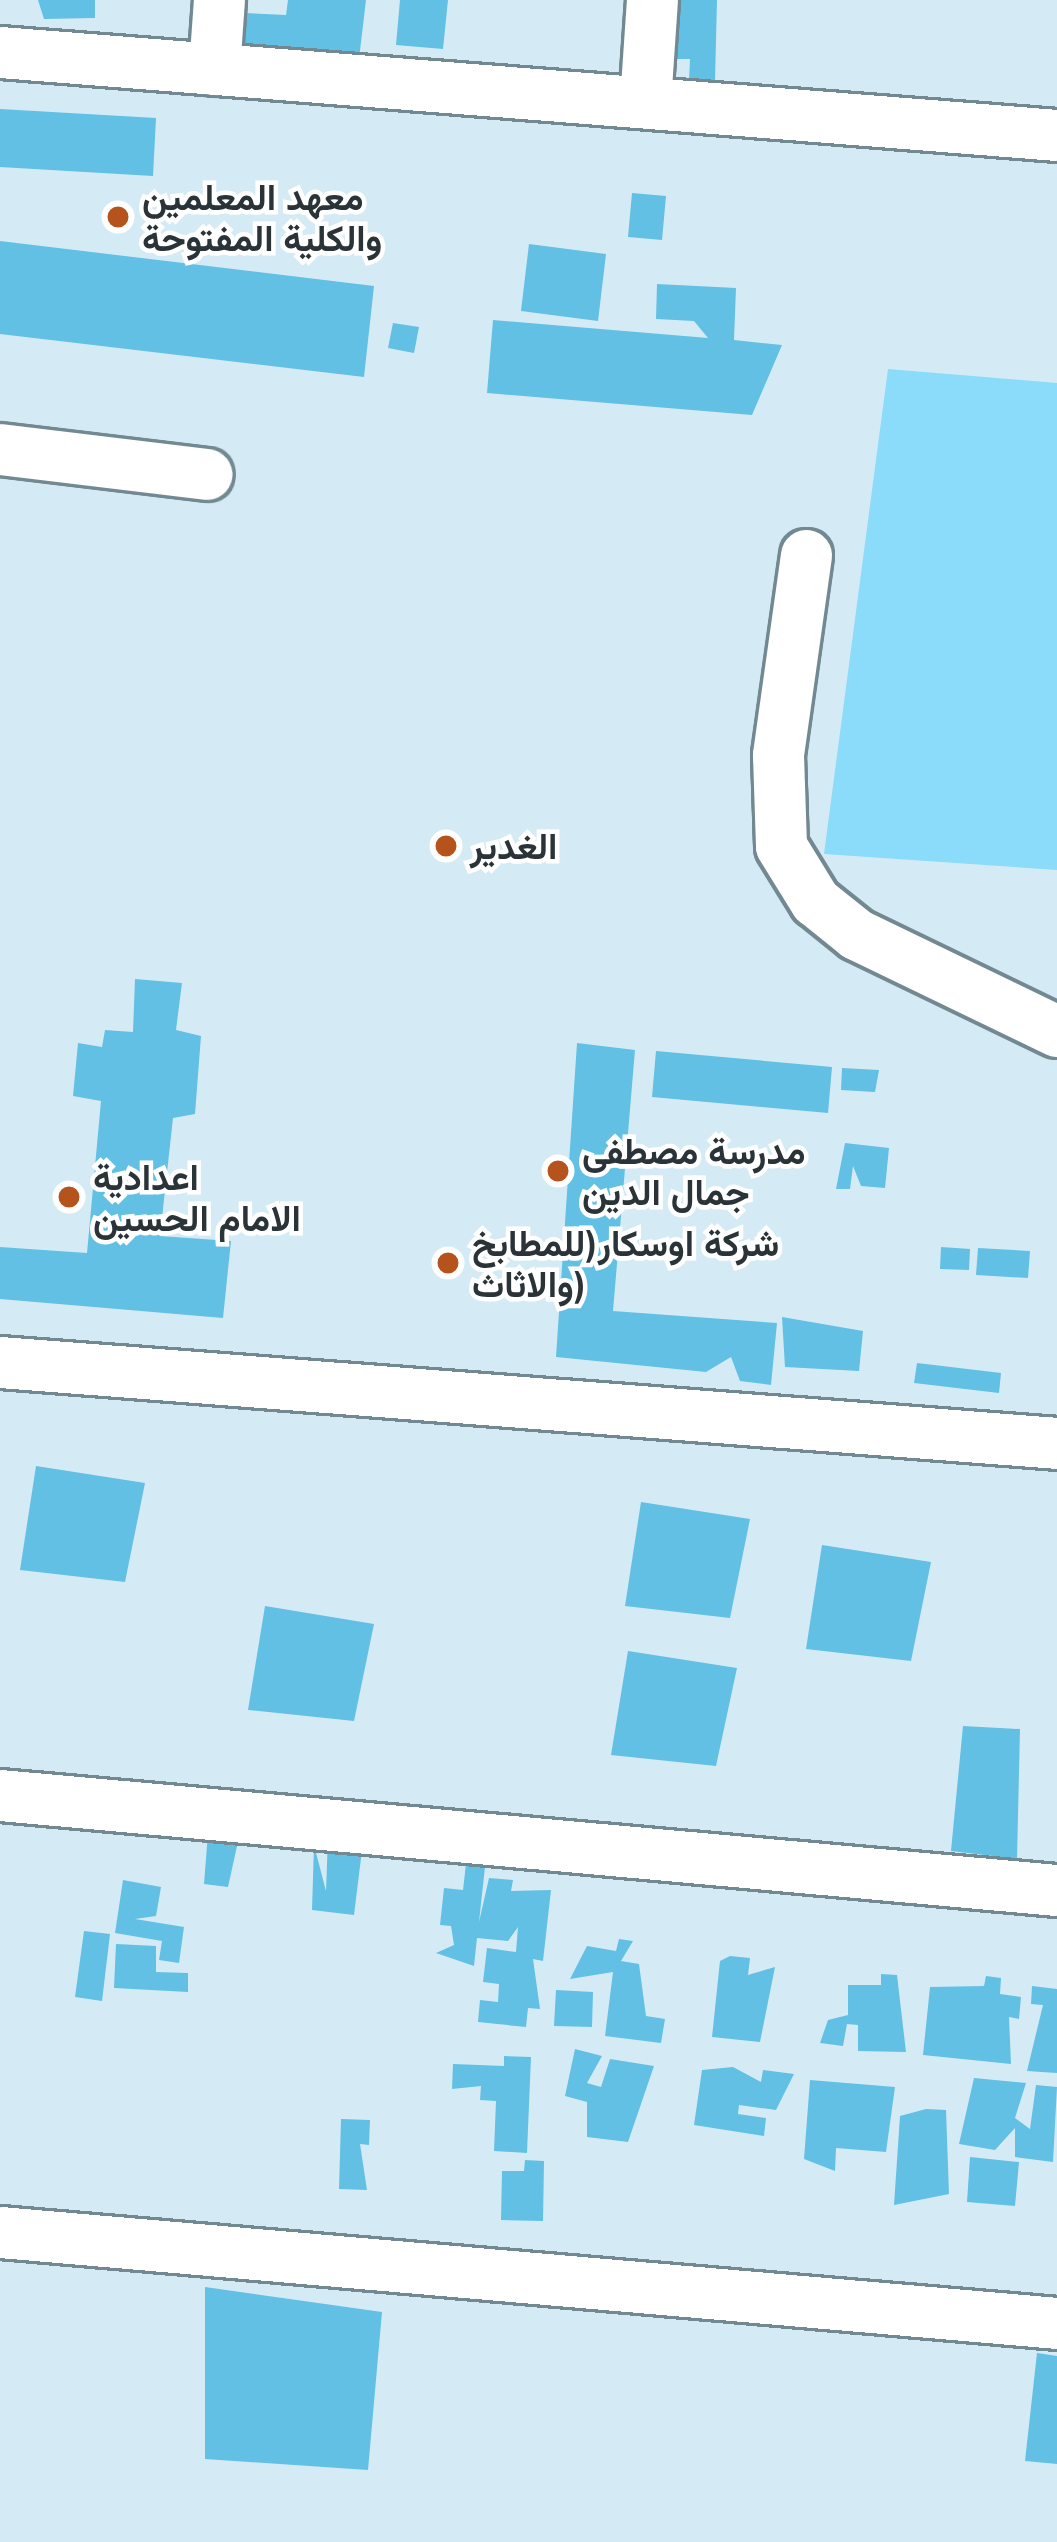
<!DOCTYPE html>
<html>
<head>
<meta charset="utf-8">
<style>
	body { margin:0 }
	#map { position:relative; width:1057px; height:2542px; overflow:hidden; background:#d4ebf6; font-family:Mulish,Vazirmatn,sans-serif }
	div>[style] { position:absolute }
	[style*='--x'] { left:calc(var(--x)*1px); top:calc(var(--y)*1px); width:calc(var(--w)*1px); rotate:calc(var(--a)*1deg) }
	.green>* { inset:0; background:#8bdbfa }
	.building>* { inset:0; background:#61c0e3 }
	.roads { filter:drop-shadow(3px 0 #738992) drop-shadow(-3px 0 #738992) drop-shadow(0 3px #738992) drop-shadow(0 -3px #738992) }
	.minor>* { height:51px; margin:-25.5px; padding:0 25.5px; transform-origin:25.5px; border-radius:25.5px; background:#fff }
	.dots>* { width:33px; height:33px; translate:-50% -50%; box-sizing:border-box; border:6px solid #fff; border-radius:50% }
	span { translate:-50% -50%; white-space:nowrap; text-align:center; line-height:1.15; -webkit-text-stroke:9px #fff; paint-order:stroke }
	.poi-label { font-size:36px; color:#2a3337; font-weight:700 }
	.left { translate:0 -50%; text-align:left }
</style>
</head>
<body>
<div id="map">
	<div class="green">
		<i style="clip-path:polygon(888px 369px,1057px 383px,1057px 870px,824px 854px)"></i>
	</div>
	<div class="building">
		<i style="clip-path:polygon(38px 0,95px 0,95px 18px,44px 19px)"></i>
		<i style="clip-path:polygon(288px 0,366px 0,359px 59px,241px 50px,244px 13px,286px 15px)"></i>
		<i style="clip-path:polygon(400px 0,448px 0,443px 49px,396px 45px)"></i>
		<i style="clip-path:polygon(670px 0,717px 0,715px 82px,689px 81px,690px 59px,669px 59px)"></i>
		<i style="clip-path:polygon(0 109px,156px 118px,153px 176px,0 167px)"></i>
		<i style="clip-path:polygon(632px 193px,666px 196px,662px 240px,628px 237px)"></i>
		<i style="clip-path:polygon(0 241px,374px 286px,364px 377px,0 334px)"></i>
		<i style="clip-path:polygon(529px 244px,606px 254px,598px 321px,521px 311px)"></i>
		<i style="clip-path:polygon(657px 284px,736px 288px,734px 340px,782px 345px,752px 415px,487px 393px,493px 320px,708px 338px,694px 321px,656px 319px)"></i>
		<i style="clip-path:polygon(393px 323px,419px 327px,414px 353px,388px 348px)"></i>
		<i style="clip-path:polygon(135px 979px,182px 983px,176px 1030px,201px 1036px,195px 1114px,173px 1118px,160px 1236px,231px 1241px,223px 1318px,0 1299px,0 1247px,87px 1253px,101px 1101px,73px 1096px,78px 1043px,102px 1047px,105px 1030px,133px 1032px)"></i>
		<i style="clip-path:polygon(577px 1043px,635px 1050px,613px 1311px,777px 1323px,771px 1385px,740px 1381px,731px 1357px,706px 1372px,556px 1357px)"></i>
		<i style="clip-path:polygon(656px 1051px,832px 1067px,828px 1113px,652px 1097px)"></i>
		<i style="clip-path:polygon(842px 1068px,879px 1070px,875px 1092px,841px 1090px)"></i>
		<i style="clip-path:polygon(845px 1143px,889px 1148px,885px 1188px,861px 1186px,853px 1166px,850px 1189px,836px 1189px)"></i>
		<i style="clip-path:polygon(941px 1247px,970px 1249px,969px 1270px,940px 1269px)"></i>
		<i style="clip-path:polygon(978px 1248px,1030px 1251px,1028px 1278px,976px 1275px)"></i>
		<i style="clip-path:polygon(782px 1317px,863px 1331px,859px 1371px,785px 1367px)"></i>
		<i style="clip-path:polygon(917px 1363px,1001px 1373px,999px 1393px,914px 1383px)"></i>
		<i style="clip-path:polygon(36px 1466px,145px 1483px,125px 1582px,20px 1570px)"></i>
		<i style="clip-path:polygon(641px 1502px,750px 1519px,730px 1618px,625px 1606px)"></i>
		<i style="clip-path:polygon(822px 1545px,931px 1562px,911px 1661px,806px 1649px)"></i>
		<i style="clip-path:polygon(265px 1606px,374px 1624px,354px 1721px,248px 1710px)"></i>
		<i style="clip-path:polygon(628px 1651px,737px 1668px,716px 1766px,611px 1755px)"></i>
		<i style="clip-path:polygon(963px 1726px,1020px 1729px,1017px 1859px,951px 1851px)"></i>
		<i style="clip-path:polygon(208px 1833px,239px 1837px,228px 1887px,204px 1884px)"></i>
		<i style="clip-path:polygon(328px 1837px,363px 1842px,354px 1915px,312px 1910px,314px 1845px,326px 1891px)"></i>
		<i style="clip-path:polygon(466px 1864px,485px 1867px,479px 1922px,489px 1878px,513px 1880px,511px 1891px,551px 1890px,543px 1961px,533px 1959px,540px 2009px,528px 2008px,526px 2027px,478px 2022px,480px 2000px,498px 2002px,499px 1984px,483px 1982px,487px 1948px,516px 1952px,518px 1927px,508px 1941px,477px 1938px,474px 1966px,436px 1953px,454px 1945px,451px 1926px,440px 1925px,444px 1888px,463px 1890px)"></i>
		<i style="clip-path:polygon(123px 1880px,161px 1887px,156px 1916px,135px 1919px,184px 1927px,179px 1963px,159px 1960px,162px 1941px,115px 1933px)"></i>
		<i style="clip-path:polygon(84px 1931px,110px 1934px,102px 2001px,75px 1997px)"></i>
		<i style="clip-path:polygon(619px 1939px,633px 1941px,621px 1961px,639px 1964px,646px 2016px,665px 2019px,661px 2043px,605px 2036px,613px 1972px,570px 1979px,587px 1946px,616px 1951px)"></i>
		<i style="clip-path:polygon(116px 1944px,156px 1946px,156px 1972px,188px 1973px,188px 1992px,114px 1988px)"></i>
		<i style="clip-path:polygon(730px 1956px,750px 1958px,748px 1975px,775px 1967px,760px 2042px,712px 2037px,720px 1961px)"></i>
		<i style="clip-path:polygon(881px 1974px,897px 1975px,906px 2052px,858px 2051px,858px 2025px,847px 2024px,843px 2046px,820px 2043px,828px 2020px,848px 2015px,848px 1985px,881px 1985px)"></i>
		<i style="clip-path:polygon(986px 1976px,1001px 1978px,1000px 1994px,1021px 1997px,1019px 2019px,1009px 2017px,1011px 2064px,923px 2055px,930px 1987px,984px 1986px)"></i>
		<i style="clip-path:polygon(1032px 1986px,1057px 1989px,1057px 2073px,1027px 2071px,1043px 2005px,1031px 2004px)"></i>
		<i style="clip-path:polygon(556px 1990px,593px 1992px,592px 2027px,554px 2026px)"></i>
		<i style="clip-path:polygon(575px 2049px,602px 2056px,587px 2083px,601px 2087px,610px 2059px,654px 2066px,628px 2142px,587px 2137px,587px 2102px,565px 2096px)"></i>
		<i style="clip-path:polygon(504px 2056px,531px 2057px,527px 2153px,494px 2151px,496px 2101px,480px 2100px,481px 2086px,452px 2089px,453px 2064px,504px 2066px)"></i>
		<i style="clip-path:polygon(733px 2067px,761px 2082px,763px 2070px,794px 2074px,776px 2110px,739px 2105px,738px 2114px,766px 2118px,764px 2136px,694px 2125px,702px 2070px)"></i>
		<i style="clip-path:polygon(974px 2078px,1026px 2083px,1015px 2118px,1030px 2129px,1036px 2085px,1057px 2087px,1053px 2162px,1015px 2157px,1015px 2128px,995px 2150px,959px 2144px)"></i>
		<i style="clip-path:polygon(810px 2080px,895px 2087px,886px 2152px,836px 2148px,835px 2171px,804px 2159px)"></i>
		<i style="clip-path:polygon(926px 2109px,946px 2110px,949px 2194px,894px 2205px,900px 2116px)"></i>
		<i style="clip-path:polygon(341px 2119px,370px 2120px,369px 2145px,360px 2144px,367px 2190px,339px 2189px)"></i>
		<i style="clip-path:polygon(970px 2157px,1019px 2162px,1015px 2206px,967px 2202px)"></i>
		<i style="clip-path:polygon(525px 2160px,544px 2161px,543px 2221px,501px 2220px,502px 2171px,524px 2171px)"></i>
		<i style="clip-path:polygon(205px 2287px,382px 2312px,368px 2470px,205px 2459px)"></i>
		<i style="clip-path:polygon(1037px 2353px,1057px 2356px,1057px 2464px,1025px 2461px)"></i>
	</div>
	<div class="roads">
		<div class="minor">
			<i style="--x:0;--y:52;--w:1060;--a:4.49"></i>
			<i style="--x:214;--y:69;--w:69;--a:-85.9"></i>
			<i style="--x:645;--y:102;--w:102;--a:-86.1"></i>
			<i style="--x:0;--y:449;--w:208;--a:6.9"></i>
			<i style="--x:806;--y:555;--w:202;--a:98"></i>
			<i style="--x:778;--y:755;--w:91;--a:88.1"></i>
			<i style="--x:781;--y:846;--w:65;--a:58.3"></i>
			<i style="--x:815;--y:901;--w:53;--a:38.8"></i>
			<i style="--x:856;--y:934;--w:223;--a:25.8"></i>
			<i style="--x:0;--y:1362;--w:1060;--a:4.38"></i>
			<i style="--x:0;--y:1795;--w:1061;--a:5.14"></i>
			<i style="--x:0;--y:2232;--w:1061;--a:4.92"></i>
		</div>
	</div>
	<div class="dots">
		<i style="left:118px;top:217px;background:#b6531c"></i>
		<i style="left:446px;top:846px;background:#b6531c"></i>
		<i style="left:558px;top:1171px;background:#b6531c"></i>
		<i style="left:69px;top:1197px;background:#b6531c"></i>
		<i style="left:448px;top:1263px;background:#b6531c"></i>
	</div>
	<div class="poi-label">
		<span class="left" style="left:142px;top:217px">معهد المعلمين<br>والكلية المفتوحة</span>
		<span class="left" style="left:470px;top:846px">الغدير</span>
		<span class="left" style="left:582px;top:1171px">مدرسة مصطفى<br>جمال الدين</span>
		<span class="left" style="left:93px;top:1197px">اعدادية<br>الامام الحسين</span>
		<span class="left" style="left:472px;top:1263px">شركة اوسكار(للمطابخ<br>والاثاث)</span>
	</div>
</div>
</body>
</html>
